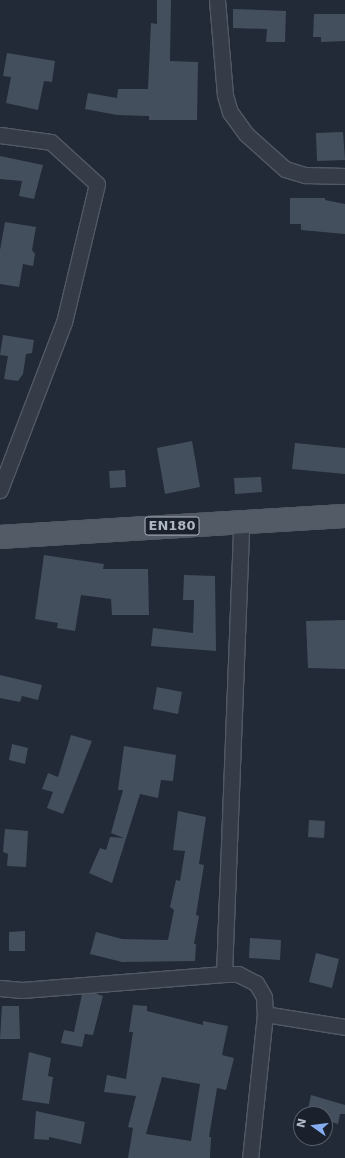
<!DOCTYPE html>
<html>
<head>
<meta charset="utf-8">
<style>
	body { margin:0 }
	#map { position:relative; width:345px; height:1158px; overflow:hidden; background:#212a36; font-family:"DejaVu Sans",sans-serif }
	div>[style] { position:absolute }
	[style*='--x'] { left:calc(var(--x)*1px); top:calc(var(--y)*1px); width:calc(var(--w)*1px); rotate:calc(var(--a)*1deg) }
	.building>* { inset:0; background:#444f5e }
	.roads { filter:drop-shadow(1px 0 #525965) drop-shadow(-1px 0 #525965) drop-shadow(0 1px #525965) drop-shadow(0 -1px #525965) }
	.street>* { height:15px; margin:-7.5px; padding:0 7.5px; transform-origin:7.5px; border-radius:7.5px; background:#353c47 }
	.primary>* { height:22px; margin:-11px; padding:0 11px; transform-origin:11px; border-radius:11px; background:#535b67 }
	span { translate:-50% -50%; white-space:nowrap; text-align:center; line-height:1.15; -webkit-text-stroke:3px #1a212c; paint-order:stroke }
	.shield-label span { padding:1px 3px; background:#1a212c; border:1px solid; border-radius:3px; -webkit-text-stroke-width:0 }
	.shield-label { font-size:13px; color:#afb6c4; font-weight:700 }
	.north { position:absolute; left:293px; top:1106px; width:40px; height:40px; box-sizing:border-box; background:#1a212c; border:1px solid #565d69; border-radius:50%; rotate:284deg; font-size:11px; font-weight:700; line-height:16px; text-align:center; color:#afb6c4 }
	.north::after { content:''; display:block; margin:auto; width:14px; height:18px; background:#86acf2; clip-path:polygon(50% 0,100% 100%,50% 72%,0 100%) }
</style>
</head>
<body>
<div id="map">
	<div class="building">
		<i style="clip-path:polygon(157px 0,171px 0,170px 61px,198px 62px,197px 120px,149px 120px,149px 116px,117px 115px,85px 109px,88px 93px,117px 98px,118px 89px,148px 89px,151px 23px,157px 24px)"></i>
		<i style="clip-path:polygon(233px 9px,286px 11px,285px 42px,266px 42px,267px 29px,233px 28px)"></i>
		<i style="clip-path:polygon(314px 14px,345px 14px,345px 41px,321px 42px,321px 37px,313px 37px)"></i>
		<i style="clip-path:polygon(7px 53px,55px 61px,52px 82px,44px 81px,38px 110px,6px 103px,11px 77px,3px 76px)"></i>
		<i style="clip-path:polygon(343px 132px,345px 160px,317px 161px,316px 133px)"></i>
		<i style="clip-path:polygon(0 156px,43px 165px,34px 199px,19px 196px,22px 181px,0 179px)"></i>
		<i style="clip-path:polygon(290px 198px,325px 198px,325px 200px,345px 204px,345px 234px,301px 230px,301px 224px,290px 224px)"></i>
		<i style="clip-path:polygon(5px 222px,36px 227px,32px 250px,35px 254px,33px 266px,23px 264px,19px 287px,0 284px,0 250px)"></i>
		<i style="clip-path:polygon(3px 335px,34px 340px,32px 353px,26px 354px,23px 374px,18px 381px,4px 379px,8px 356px,0 355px)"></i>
		<i style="clip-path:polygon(192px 441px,200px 487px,165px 494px,157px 448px)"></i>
		<i style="clip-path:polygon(295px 443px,345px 448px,345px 474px,292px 469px)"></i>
		<i style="clip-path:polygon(125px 470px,126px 487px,110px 488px,109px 471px)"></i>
		<i style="clip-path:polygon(261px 477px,262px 492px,235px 494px,234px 478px)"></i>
		<i style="clip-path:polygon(44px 555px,104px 564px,103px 569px,148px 569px,149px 615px,112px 615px,111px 599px,81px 595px,75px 631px,57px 628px,58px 623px,35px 619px)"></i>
		<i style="clip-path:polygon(184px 575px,215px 576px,216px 651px,151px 646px,153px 628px,193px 633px,194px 600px,183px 600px)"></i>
		<i style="clip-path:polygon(345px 620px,345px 669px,308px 668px,306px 621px)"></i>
		<i style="clip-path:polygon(0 675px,42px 685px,38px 700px,22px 696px,20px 702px,0 698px)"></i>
		<i style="clip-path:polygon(157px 687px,182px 692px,178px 714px,153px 709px)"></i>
		<i style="clip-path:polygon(71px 735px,92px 741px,63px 814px,47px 808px,53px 792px,42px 789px,48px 773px,58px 777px)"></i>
		<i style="clip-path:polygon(12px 744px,28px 748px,25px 764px,9px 760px)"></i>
		<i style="clip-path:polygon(124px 746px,176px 755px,173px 781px,161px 780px,158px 798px,140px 794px,112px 883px,89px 873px,100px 848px,106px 850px,110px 837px,124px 838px,111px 833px,123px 790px,118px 790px)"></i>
		<i style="clip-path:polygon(178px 811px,206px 817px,199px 864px,204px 865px,196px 915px,199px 916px,194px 944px,196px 944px,195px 961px,122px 962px,90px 954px,96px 932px,122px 939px,168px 940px,174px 910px,170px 907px,176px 880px,180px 881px,185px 851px,173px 850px)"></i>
		<i style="clip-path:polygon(309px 820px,325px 821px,324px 838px,308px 837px)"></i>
		<i style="clip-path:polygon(5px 829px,28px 831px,26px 867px,7px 866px,8px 854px,3px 852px)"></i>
		<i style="clip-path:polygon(25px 931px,25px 951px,9px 951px,9px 932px)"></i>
		<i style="clip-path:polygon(250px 938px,281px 940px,280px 960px,249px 958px)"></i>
		<i style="clip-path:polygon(316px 953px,339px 959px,332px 988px,309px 982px)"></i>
		<i style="clip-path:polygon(94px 993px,103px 996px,93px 1035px,78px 1033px,85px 1034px,82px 1047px,61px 1043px,64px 1030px,74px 1032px,82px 994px)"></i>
		<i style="clip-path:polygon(evenodd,133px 1005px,147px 1006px,147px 1011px,203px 1025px,203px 1021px,228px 1026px,222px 1055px,234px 1058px,226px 1090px,217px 1088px,209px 1137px,211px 1137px,210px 1158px,128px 1158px,133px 1128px,128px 1127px,136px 1096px,104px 1092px,107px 1075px,126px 1079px,133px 1032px,129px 1032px,133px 1005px,162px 1077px,200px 1084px,191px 1141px,146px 1134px,162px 1077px)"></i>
		<i style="clip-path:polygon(2px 1006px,19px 1006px,20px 1039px,0 1039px)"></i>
		<i style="clip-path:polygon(29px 1052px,51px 1058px,48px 1076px,53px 1077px,49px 1104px,22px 1100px)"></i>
		<i style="clip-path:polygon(311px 1095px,345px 1105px,345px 1114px,340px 1114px,338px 1124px,325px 1120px,325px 1114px,307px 1114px)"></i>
		<i style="clip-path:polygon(36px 1111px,85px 1122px,81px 1144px,49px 1137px,49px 1140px,34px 1139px)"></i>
	</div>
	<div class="roads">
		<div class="street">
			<i style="--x:217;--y:0;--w:95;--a:85.2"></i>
			<i style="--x:225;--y:95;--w:18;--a:74"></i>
			<i style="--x:230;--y:112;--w:27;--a:54"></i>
			<i style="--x:246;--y:134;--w:52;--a:41.9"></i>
			<i style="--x:285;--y:169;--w:21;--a:17"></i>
			<i style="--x:305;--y:175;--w:40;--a:1.4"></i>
			<i style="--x:0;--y:135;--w:51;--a:7.8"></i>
			<i style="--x:51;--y:142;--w:62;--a:42.4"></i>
			<i style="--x:97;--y:184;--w:142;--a:103.4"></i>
			<i style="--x:64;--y:322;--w:180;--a:110.9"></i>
			<i style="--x:224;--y:974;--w:452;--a:-87.8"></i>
			<i style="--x:0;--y:988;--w:22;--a:5"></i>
			<i style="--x:22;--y:990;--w:203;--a:-4.5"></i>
			<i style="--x:224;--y:974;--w:14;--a:0"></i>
			<i style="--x:238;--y:974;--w:20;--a:27"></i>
			<i style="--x:256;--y:983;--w:16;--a:60"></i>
			<i style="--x:264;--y:997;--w:17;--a:87"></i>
			<i style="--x:265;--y:1014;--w:145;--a:95.9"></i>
			<i style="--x:265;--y:1014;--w:81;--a:9.2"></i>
		</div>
		<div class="primary">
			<i style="--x:0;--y:537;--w:346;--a:-3.5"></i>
		</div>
	</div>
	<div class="shield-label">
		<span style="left:172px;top:526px">EN180</span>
	</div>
	<div class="north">N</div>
</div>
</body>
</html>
